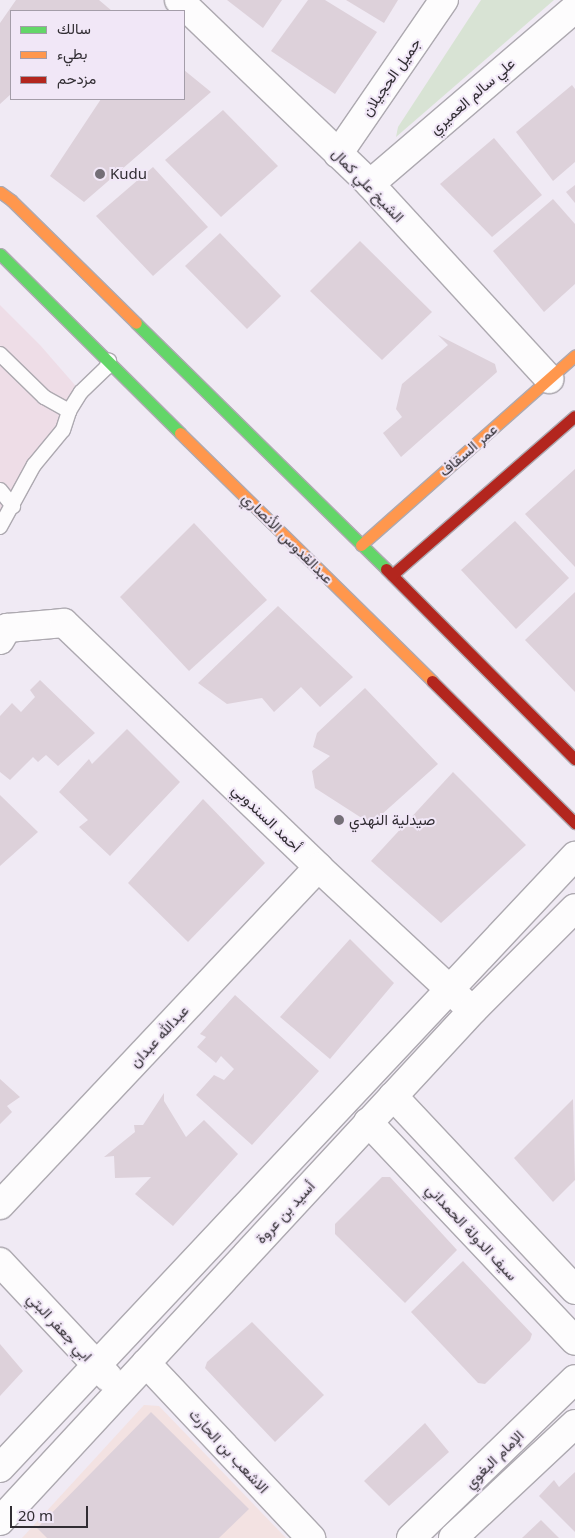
<!DOCTYPE html>
<html>
<head>
<meta charset="utf-8">
<style>
	body { margin:0 }
	#map { position:relative; width:575px; height:1538px; overflow:hidden; background:#f0eaf4; font-family:"Noto Sans",Vazirmatn,sans-serif }
	div>[style] { position:absolute }
	[style*='--x'] { left:calc(var(--x)*1px); top:calc(var(--y)*1px); width:calc(var(--w)*1px); rotate:calc(var(--a)*1deg) }
	.commercial>* { inset:0; background:#eedde7 }
	.education>* { inset:0; background:#f3e2e2 }
	.green>* { inset:0; background:#d8e3d4 }
	.building>* { inset:0; background:#ddd1da }
	.roads { filter:drop-shadow(1px 0 #ada9b0) drop-shadow(-1px 0 #ada9b0) drop-shadow(0 1px #ada9b0) drop-shadow(0 -1px #ada9b0) }
	.lane>* { height:14px; margin:-7px; padding:0 7px; transform-origin:7px; border-radius:7px; background:#fdfcfd }
	.street>* { height:28px; margin:-14px; padding:0 14px; transform-origin:14px; border-radius:14px; background:#fdfcfd }
	.fast>* { height:11px; margin:-5.5px; padding:0 5.5px; transform-origin:5.5px; border-radius:5.5px; background:#63d668 }
	.slow>* { height:11px; margin:-5.5px; padding:0 5.5px; transform-origin:5.5px; border-radius:5.5px; background:#ff974d }
	.jam>* { height:11px; margin:-5.5px; padding:0 5.5px; transform-origin:5.5px; border-radius:5.5px; background:#b3261e }
	.dots>* { width:14px; height:14px; translate:-50% -50%; box-sizing:border-box; border:2px solid #f1e7f7; border-radius:50% }
	span { translate:-50% -50%; white-space:nowrap; text-align:center; line-height:1.15; -webkit-text-stroke:4px #f1e7f7; paint-order:stroke }
	.street-label { font-size:15px; color:#312d33 }
	.poi-label { font-size:15px; color:#312d33 }
	.left { translate:0 -50%; text-align:left }
	.legend { position:absolute; left:10px; top:10px; width:175px; height:90px; box-sizing:border-box; background:#f1e7f7; border:1px solid #a49da9; margin:0; padding:6px 9px; list-style:none; font-size:15px; color:#312d33 }
	.legend li { display:flex; align-items:center; gap:10px; height:25px }
	.legend b { width:25px; border:1px solid #a49da9 }
	.scale { position:absolute; left:10px; top:1506px; width:78px; height:22px; box-sizing:border-box; border:2px solid #312d33; border-top:0; padding-left:6px; font-size:15px; line-height:18px; white-space:nowrap; color:#312d33; -webkit-text-stroke:4px #f1e7f7; paint-order:stroke }
</style>
</head>
<body>
<div id="map">
	<div class="commercial">
		<i style="clip-path:polygon(0 305px,40px 345px,81px 392px,0 534px)"></i>
	</div>
	<div class="education">
		<i style="clip-path:polygon(144px 1405px,159px 1406px,286px 1538px,22px 1538px)"></i>
	</div>
	<div class="green">
		<i style="clip-path:polygon(481px 0,554px 0,396px 137px,398px 127px)"></i>
	</div>
	<div class="building">
		<i style="clip-path:polygon(16px 0,99px 0,112px 11px,11px 11px,11px 94px,0 104px,0 23px)"></i>
		<i style="clip-path:polygon(227px 0,282px 0,263px 28px)"></i>
		<i style="clip-path:polygon(308px 0,325px 0,377px 32px,335px 94px,271px 51px)"></i>
		<i style="clip-path:polygon(346px 0,398px 0,384px 23px)"></i>
		<i style="clip-path:polygon(184px 70px,211px 92px,84px 202px,50px 176px,101px 99px,184px 99px)"></i>
		<i style="clip-path:polygon(572px 85px,575px 89px,575px 162px,553px 181px,516px 132px)"></i>
		<i style="clip-path:polygon(223px 110px,278px 166px,221px 217px,165px 160px)"></i>
		<i style="clip-path:polygon(494px 138px,542px 195px,492px 237px,440px 184px)"></i>
		<i style="clip-path:polygon(153px 167px,208px 227px,153px 276px,96px 216px)"></i>
		<i style="clip-path:polygon(575px 185px,575px 203px,566px 192px)"></i>
		<i style="clip-path:polygon(553px 199px,575px 224px,575px 284px,544px 312px,493px 251px)"></i>
		<i style="clip-path:polygon(220px 233px,281px 296px,247px 329px,185px 266px)"></i>
		<i style="clip-path:polygon(360px 241px,432px 312px,382px 360px,310px 291px)"></i>
		<i style="clip-path:polygon(438px 335px,495px 364px,497px 372px,401px 457px,383px 433px,402px 417px,396px 409px,402px 384px,448px 345px)"></i>
		<i style="clip-path:polygon(575px 469px,575px 567px,525px 514px)"></i>
		<i style="clip-path:polygon(515px 521px,569px 578px,516px 629px,461px 570px)"></i>
		<i style="clip-path:polygon(194px 523px,267px 600px,189px 671px,120px 597px)"></i>
		<i style="clip-path:polygon(575px 592px,575px 692px,525px 640px)"></i>
		<i style="clip-path:polygon(278px 606px,353px 677px,320px 707px,301px 687px,274px 712px,262px 698px,227px 704px,198px 683px)"></i>
		<i style="clip-path:polygon(40px 680px,95px 733px,58px 766px,46px 755px,38px 762px,33px 757px,10px 780px,0 772px,0 716px,12px 703px,21px 712px,35px 697px,30px 690px)"></i>
		<i style="clip-path:polygon(365px 688px,438px 764px,371px 824px,315px 788px,312px 771px,330px 756px,313px 747px,317px 733px)"></i>
		<i style="clip-path:polygon(127px 729px,180px 782px,110px 856px,79px 827px,88px 820px,59px 792px,89px 759px,92px 764px)"></i>
		<i style="clip-path:polygon(453px 772px,526px 845px,441px 923px,371px 861px)"></i>
		<i style="clip-path:polygon(0 795px,38px 832px,0 866px)"></i>
		<i style="clip-path:polygon(203px 799px,265px 863px,188px 942px,128px 883px)"></i>
		<i style="clip-path:polygon(350px 939px,394px 983px,330px 1059px,280px 1017px)"></i>
		<i style="clip-path:polygon(235px 995px,319px 1071px,252px 1145px,196px 1095px,214px 1075px,224px 1080px,234px 1069px,221px 1056px,216px 1063px,197px 1047px,206px 1037px,200px 1034px)"></i>
		<i style="clip-path:polygon(0 1079px,20px 1097px,7px 1106px,12px 1112px,0 1124px)"></i>
		<i style="clip-path:polygon(164px 1093px,164px 1101px,186px 1137px,204px 1120px,238px 1154px,173px 1226px,135px 1194px,151px 1177px,115px 1178px,114px 1156px,104px 1157px,135px 1132px,134px 1125px,143px 1125px)"></i>
		<i style="clip-path:polygon(573px 1099px,575px 1180px,553px 1202px,514px 1158px)"></i>
		<i style="clip-path:polygon(382px 1177px,390px 1177px,457px 1250px,405px 1303px,335px 1234px,335px 1224px)"></i>
		<i style="clip-path:polygon(463px 1261px,532px 1334px,530px 1340px,485px 1384px,478px 1383px,411px 1312px)"></i>
		<i style="clip-path:polygon(252px 1322px,324px 1395px,275px 1442px,205px 1368px,207px 1362px)"></i>
		<i style="clip-path:polygon(0 1344px,23px 1371px,0 1396px)"></i>
		<i style="clip-path:polygon(151px 1412px,249px 1509px,219px 1538px,47px 1538px,37px 1528px)"></i>
		<i style="clip-path:polygon(425px 1423px,449px 1452px,389px 1506px,364px 1481px)"></i>
		<i style="clip-path:polygon(575px 1472px,575px 1532px,539px 1496px,554px 1480px,559px 1487px)"></i>
		<i style="clip-path:polygon(541px 1520px,559px 1538px,522px 1538px)"></i>
	</div>
	<div class="roads">
		<div class="lane">
			<i style="--x:0;--y:354;--w:62;--a:44.3"></i>
			<i style="--x:44;--y:397;--w:29;--a:29"></i>
			<i style="--x:0;--y:490;--w:21;--a:51"></i>
			<i style="--x:0;--y:527;--w:71;--a:-61.3"></i>
			<i style="--x:34;--y:465;--w:45;--a:-50.4"></i>
			<i style="--x:63;--y:430;--w:20;--a:-72"></i>
			<i style="--x:69;--y:411;--w:22;--a:-58"></i>
			<i style="--x:81;--y:392;--w:35;--a:-44"></i>
			<i style="--x:106;--y:368;--w:8;--a:-67"></i>
		</div>
		<div class="street">
			<i style="--x:179;--y:0;--w:265;--a:43.9"></i>
			<i style="--x:370;--y:184;--w:265;--a:47.4"></i>
			<i style="--x:338;--y:154;--w:187;--a:-55.5"></i>
			<i style="--x:370;--y:184;--w:270;--a:-40.6"></i>
			<i style="--x:0;--y:640;--w:14;--a:-60"></i>
			<i style="--x:7;--y:628;--w:57;--a:-5"></i>
			<i style="--x:64;--y:623;--w:352;--a:43.8"></i>
			<i style="--x:318;--y:867;--w:197;--a:42.9"></i>
			<i style="--x:393;--y:1096;--w:266;--a:46.8"></i>
			<i style="--x:368;--y:1122;--w:301;--a:46.6"></i>
			<i style="--x:0;--y:1205;--w:464;--a:-46.7"></i>
			<i style="--x:0;--y:1262;--w:158;--a:46.8"></i>
			<i style="--x:146;--y:1363;--w:241;--a:46.7"></i>
			<i style="--x:0;--y:1468;--w:840;--a:-46.79"></i>
			<i style="--x:0;--y:1521;--w:696;--a:-47.21"></i>
			<i style="--x:473;--y:1010;--w:144;--a:-45"></i>
			<i style="--x:411;--y:1538;--w:228;--a:-44.1"></i>
			<i style="--x:453;--y:1538;--w:167;--a:-43.1"></i>
		</div>
		<div class="fast">
			<i style="--x:0;--y:254;--w:254;--a:44.8"></i>
			<i style="--x:136;--y:323;--w:351;--a:44.5"></i>
		</div>
		<div class="slow">
			<i style="--x:0;--y:192;--w:14;--a:36"></i>
			<i style="--x:11;--y:200;--w:175;--a:44.5"></i>
			<i style="--x:180;--y:433;--w:354;--a:44.5"></i>
			<i style="--x:361;--y:545;--w:286;--a:-41.5"></i>
		</div>
		<div class="jam">
			<i style="--x:386;--y:569;--w:268;--a:45.2"></i>
			<i style="--x:392;--y:575;--w:242;--a:-41"></i>
			<i style="--x:432;--y:681;--w:202;--a:44.8"></i>
		</div>
	</div>
	<div class="dots">
		<i style="left:100px;top:174px;background:#746f77"></i>
		<i style="left:339px;top:820px;background:#746f77"></i>
	</div>
	<div class="street-label">
		<span style="left:391px;top:77px;rotate:-55deg">جميل الحجيلان</span>
		<span style="left:472px;top:96px;rotate:-41deg">علي سالم العميري</span>
		<span style="left:368px;top:185px;rotate:46deg">الشيخ علي كمال</span>
		<span style="left:468px;top:450px;rotate:-41deg">عمر السقاف</span>
		<span style="left:288px;top:538px;rotate:45deg">عبدالقدوس الأنصاري</span>
		<span style="left:267px;top:818px;rotate:44deg">أحمد السندوبي</span>
		<span style="left:159px;top:1036px;rotate:-47deg">عبدالله عبدان</span>
		<span style="left:285px;top:1212px;rotate:-47deg">أسيد بن عروة</span>
		<span style="left:472px;top:1232px;rotate:47deg">سيف الدولة الحمداني</span>
		<span style="left:60px;top:1327px;rotate:47deg">ابي جعفر البتي</span>
		<span style="left:229px;top:1451px;rotate:47deg">الاشعب بن الحارث</span>
		<span style="left:494px;top:1459px;rotate:-44deg">الإمام البغوي</span>
	</div>
	<div class="poi-label">
		<span class="left" style="left:110px;top:174px">Kudu</span>
		<span class="left" style="left:349px;top:820px">صيدلية النهدي</span>
	</div>
	<ul class="legend">
	<li><b style="height:6px;background:#63d668"></b>سالك</li>
	<li><b style="height:6px;background:#ff974d"></b>بطيء</li>
	<li><b style="height:6px;background:#b3261e"></b>مزدحم</li>
	</ul>
	<div class="scale">20 m</div>
</div>
</body>
</html>
